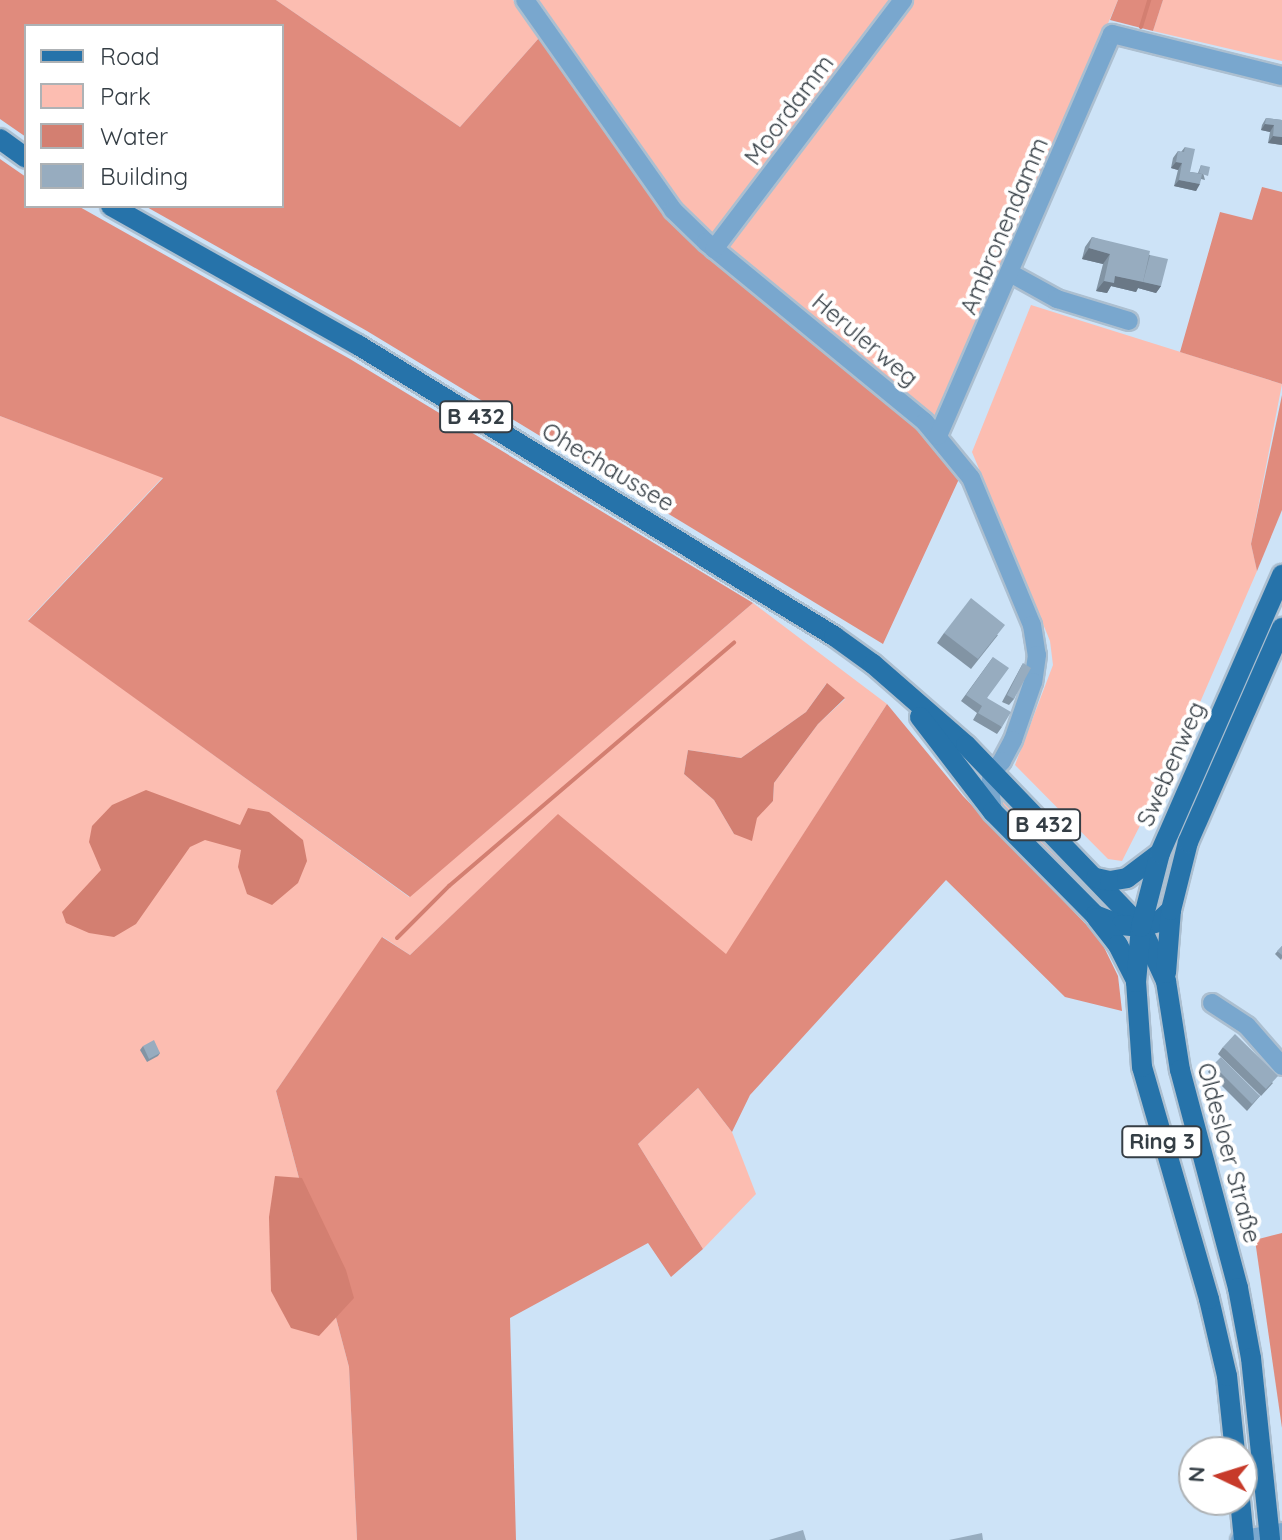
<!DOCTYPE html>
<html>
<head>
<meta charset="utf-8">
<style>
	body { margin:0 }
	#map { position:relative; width:1282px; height:1540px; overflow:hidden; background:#cde3f7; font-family:Quicksand,sans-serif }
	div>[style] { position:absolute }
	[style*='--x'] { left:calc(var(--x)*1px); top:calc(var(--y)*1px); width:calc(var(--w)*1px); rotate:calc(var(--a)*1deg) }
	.green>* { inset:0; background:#fcbdb1 }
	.forest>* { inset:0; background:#e08b7d }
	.water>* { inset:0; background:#d37f71 }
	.stream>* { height:4px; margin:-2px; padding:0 2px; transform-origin:2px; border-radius:2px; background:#d37f71 }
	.roads { filter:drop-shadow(2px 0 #acbfd0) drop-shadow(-2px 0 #acbfd0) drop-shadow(0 2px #acbfd0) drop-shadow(0 -2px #acbfd0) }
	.minor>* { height:18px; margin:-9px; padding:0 9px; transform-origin:9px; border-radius:9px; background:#79a7ce }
	.major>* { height:20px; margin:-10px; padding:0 10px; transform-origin:10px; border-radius:10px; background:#2673aa }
	.wall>* { inset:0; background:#8294a4 }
	.shaded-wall>* { inset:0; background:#6a7886 }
	.building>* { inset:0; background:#97acbf }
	span { translate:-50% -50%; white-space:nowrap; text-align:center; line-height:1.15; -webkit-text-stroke:8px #fff; paint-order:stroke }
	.shield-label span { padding:2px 6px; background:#fff; border:2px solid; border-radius:6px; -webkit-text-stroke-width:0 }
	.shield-label { font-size:22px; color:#353e45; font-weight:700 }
	.street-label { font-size:24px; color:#353e45 }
	.legend { position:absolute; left:24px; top:24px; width:260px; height:184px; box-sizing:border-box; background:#fff; border:2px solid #aeb2b5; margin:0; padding:10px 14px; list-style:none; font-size:24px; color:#353e45 }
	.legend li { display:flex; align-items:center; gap:16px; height:40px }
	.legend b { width:40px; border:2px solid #aeb2b5 }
	.north { position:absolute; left:1178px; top:1436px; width:80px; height:80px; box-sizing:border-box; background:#fff; border:2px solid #aeb2b5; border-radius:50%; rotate:274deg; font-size:22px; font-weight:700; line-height:32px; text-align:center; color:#353e45 }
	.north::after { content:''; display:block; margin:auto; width:28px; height:36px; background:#c73a2a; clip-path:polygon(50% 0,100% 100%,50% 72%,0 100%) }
</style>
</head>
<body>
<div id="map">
	<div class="green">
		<i style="clip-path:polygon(276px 0,513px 0,539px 38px,460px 127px)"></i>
		<i style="clip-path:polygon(537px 0,1118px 0,937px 422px,712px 238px,665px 186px)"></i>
		<i style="clip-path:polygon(1163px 0,1282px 0,1282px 61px,1153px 31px)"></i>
		<i style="clip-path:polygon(1031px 305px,1282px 384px,1251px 544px,1257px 571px,1185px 737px,1122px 861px,1108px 859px,1015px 765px,1053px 665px,1050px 641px,972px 452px)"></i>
		<i style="clip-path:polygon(evenodd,0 416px,163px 477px,28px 620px,409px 897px,753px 603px,887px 704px,726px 955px,558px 815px,410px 955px,383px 937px,276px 1091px,349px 1367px,357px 1540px,0 1540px,0 416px,826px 684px,845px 699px,818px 724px,774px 783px,773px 801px,734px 834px,714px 800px,684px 774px,688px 750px,741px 758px,806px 712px,826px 684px)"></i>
		<i style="clip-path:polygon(998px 792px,1113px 906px,1113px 914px,1002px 809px)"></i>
		<i style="clip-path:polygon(698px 1088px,732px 1132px,756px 1194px,703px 1249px,638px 1144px)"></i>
	</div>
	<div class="forest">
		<i style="clip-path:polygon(0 0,276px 0,460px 127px,539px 38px,656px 202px,702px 247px,928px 437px,959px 479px,883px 644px,367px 331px,145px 206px,282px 206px,282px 26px,26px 26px,26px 137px,0 119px)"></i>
		<i style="clip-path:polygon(1118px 0,1163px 0,1153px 31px,1110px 20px)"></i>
		<i style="clip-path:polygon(0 159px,26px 177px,26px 206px,78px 206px,350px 359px,753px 603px,410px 897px,28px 621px,163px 478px,0 416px)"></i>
		<i style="clip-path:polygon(1262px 187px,1282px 192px,1282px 384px,1180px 352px,1220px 212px,1252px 220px)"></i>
		<i style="clip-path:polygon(1282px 395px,1282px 510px,1257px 571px,1251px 544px)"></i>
		<i style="clip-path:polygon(887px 704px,963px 796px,1100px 939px,1118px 976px,1122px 1011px,1065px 997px,946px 880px,750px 1095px,732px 1132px,698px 1088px,638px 1144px,703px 1249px,671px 1277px,648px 1243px,510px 1318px,516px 1540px,357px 1540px,349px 1367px,276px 1091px,382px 937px,410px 955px,558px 814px,726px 954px)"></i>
		<i style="clip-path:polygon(1282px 1233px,1282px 1428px,1255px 1240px)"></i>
	</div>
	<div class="water">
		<i style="clip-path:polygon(827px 683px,845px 698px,818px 724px,774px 783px,773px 801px,757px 818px,752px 841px,734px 834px,714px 800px,684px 774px,688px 750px,741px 758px,806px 712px)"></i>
		<i style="clip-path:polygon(146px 790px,240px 825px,248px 808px,269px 812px,303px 840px,307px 861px,298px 883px,272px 905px,247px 894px,238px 867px,241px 850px,205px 840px,190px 847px,136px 924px,114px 937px,89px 933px,66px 923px,62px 912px,101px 870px,89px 842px,92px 826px,112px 805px)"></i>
		<i style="clip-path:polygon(275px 1176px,302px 1178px,346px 1270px,354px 1298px,319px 1336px,291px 1328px,271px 1291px,269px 1217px)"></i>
	</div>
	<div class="stream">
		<i style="--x:1141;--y:27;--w:28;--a:-73"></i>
		<i style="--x:397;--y:938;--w:74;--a:-45"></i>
		<i style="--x:449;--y:886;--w:375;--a:-40.5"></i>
	</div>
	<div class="roads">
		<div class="minor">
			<i style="--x:525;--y:0;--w:257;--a:54.8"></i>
			<i style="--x:673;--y:210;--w:46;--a:44.1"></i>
			<i style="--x:706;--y:242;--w:283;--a:39.4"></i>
			<i style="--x:925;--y:422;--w:72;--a:50.6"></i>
			<i style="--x:971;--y:478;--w:159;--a:67.5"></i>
			<i style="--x:1032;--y:625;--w:30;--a:81"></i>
			<i style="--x:1037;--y:655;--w:27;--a:98"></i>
			<i style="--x:1033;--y:682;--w:61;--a:109"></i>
			<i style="--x:1013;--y:740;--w:24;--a:118"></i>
			<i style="--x:1002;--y:761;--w:15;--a:132"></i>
			<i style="--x:992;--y:772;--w:16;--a:97"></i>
			<i style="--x:990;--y:788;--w:24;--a:83"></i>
			<i style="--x:714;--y:249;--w:313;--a:-52.8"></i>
			<i style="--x:1010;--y:273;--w:54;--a:29"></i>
			<i style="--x:1057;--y:299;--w:75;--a:17"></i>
			<i style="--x:938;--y:436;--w:438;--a:-66.6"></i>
			<i style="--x:1112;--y:34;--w:175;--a:13.9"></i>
			<i style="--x:1212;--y:1003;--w:42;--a:33.3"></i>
			<i style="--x:1247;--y:1026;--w:53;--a:48.8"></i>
			<i style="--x:1240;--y:1540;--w:43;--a:-10.8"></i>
		</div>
		<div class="major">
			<i style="--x:0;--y:139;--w:32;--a:36"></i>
			<i style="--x:111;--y:206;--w:283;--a:29.4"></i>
			<i style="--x:358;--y:345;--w:558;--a:31.44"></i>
			<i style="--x:834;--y:636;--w:48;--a:35.7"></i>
			<i style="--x:873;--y:664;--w:123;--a:41.1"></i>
			<i style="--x:966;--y:745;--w:252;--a:46.1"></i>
			<i style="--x:1141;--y:927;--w:60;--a:65.2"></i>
			<i style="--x:1166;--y:981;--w:90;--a:81.1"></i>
			<i style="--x:1180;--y:1070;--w:226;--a:75.1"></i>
			<i style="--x:1238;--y:1288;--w:71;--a:79.5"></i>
			<i style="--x:1251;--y:1358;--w:183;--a:84"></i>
			<i style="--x:920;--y:717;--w:120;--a:52.5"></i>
			<i style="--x:993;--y:812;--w:145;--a:45.3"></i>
			<i style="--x:1095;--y:915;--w:28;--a:21"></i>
			<i style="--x:1121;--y:925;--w:20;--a:6"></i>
			<i style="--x:1141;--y:927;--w:18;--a:-16"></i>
			<i style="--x:1158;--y:922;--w:18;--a:-43"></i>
			<i style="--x:1096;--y:878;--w:14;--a:12"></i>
			<i style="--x:1110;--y:881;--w:17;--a:-10"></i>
			<i style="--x:1127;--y:878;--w:41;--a:-37.1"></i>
			<i style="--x:1097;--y:918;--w:34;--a:52"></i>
			<i style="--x:1118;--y:945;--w:38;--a:63"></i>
			<i style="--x:1166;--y:973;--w:63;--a:-85.5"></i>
			<i style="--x:1171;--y:910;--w:70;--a:-76"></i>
			<i style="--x:1188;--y:842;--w:234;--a:-66.3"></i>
			<i style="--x:1235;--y:1452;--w:76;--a:-96"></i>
			<i style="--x:1227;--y:1376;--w:79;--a:-103.2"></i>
			<i style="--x:1209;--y:1299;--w:241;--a:-106.1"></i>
			<i style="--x:1142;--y:1067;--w:85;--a:-94"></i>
			<i style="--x:1136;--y:982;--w:55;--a:-84.8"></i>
			<i style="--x:1141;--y:927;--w:76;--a:-75.6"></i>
			<i style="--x:1160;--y:853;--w:304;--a:-66.3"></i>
			<i style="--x:1240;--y:1500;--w:40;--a:84.3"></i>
		</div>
	</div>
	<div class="wall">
		<i style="clip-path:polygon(1266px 118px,1282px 120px,1282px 145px,1268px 143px,1270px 132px,1261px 130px,1262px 125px)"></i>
		<i style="clip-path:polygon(1185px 147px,1190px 172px,1198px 173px,1201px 165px,1205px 180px,1201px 179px,1196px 191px,1174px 186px,1178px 170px,1171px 168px,1173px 158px,1178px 151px,1181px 152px)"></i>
		<i style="clip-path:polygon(1092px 237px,1150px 255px,1161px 286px,1156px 293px,1138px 288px,1136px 292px,1111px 286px,1107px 293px,1096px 291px,1103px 264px,1082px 259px,1085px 247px)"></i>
		<i style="clip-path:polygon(944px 633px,998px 635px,971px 669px,937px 643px)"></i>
		<i style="clip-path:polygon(993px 657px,987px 698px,1002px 727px,997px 734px,973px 720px,977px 713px,961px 701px)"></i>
		<i style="clip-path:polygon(1023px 663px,1014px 699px,1009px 705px,1002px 702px)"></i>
		<i style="clip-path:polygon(1282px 946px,1282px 958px,1281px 960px,1275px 954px)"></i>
		<i style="clip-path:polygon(143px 1046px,160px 1053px,158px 1056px,147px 1062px,140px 1050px)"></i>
		<i style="clip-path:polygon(1223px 1047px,1273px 1083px,1261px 1096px,1218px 1054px)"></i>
		<i style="clip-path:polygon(1213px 1065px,1260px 1096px,1247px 1111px,1208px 1072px)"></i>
	</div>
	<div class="shaded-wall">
		<i style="clip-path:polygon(1265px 124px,1274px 125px,1270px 132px,1261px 130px)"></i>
		<i style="clip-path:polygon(1273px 136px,1282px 137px,1282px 145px,1268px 143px)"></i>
		<i style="clip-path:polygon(1176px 162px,1182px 163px,1178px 170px,1171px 168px)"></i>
		<i style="clip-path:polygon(1179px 180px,1200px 184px,1196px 191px,1174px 186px)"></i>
		<i style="clip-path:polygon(1089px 248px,1110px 254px,1103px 264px,1082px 259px)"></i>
		<i style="clip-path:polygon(1115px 276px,1141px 281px,1161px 286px,1156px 293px,1138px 288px,1136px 292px,1111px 286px,1107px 293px,1096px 291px,1104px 281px)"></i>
	</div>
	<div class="building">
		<i style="clip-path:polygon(1266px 118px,1282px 120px,1282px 137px,1273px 136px,1274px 125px,1265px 124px)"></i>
		<i style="clip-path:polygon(1185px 147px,1195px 149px,1190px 172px,1202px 174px,1200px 184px,1179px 180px,1182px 163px,1176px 162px,1178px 151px,1184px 152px)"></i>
		<i style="clip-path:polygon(1201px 165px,1210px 167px,1208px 176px,1199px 173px)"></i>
		<i style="clip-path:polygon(1092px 237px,1150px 251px,1143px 282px,1115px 276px,1114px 283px,1104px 281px,1110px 254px,1089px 248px)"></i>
		<i style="clip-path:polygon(1150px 255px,1168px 259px,1161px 286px,1143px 282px)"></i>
		<i style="clip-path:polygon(971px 598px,1005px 625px,978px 659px,944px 633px)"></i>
		<i style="clip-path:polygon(993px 657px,1009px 668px,987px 698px,1011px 712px,1002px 727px,978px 713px,982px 706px,966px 695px)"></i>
		<i style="clip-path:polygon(1023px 663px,1031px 668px,1014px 699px,1007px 695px)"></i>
		<i style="clip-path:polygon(1282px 946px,1282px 955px,1277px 951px)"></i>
		<i style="clip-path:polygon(1235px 1034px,1278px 1076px,1266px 1089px,1223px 1047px)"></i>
		<i style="clip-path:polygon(154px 1040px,160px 1053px,149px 1059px,143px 1046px)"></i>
		<i style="clip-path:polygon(1221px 1057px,1260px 1096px,1252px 1104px,1213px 1065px)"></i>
		<i style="clip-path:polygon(803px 1530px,806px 1540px,769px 1540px)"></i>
		<i style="clip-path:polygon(982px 1533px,983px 1540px,949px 1540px)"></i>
	</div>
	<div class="shield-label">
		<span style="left:476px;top:417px">B 432</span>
		<span style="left:1044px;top:825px">B 432</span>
		<span style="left:1162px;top:1142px">Ring 3</span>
	</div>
	<div class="street-label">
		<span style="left:789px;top:110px;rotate:-53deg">Moordamm</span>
		<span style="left:1004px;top:226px;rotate:-67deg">Ambronendamm</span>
		<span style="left:865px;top:340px;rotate:40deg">Herulerweg</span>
		<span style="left:608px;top:467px;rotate:31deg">Ohechaussee</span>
		<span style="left:1171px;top:764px;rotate:-66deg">Swebenweg</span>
		<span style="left:1229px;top:1153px;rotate:75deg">Oldesloer Straße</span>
	</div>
	<ul class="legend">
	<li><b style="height:10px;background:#2673aa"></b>Road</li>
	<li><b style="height:22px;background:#fcbdb1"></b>Park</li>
	<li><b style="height:22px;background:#d37f71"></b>Water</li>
	<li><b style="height:22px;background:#97acbf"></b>Building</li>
	</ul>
	<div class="north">N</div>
</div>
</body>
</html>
